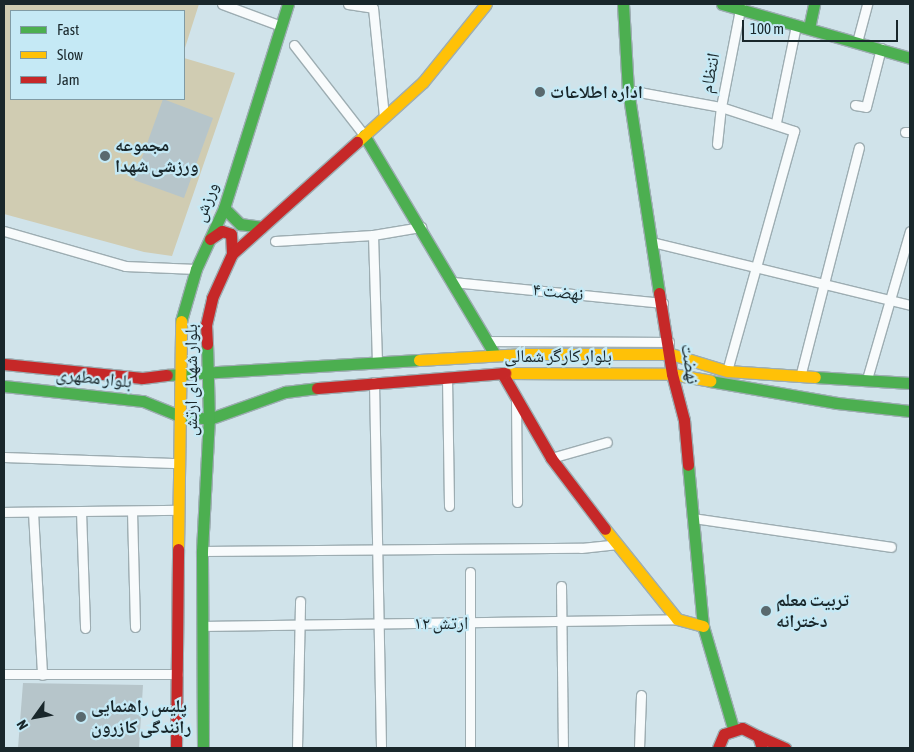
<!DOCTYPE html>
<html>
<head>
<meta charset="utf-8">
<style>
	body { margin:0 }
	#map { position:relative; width:914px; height:752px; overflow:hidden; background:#d0e3ea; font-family:"Asap Condensed","Noto Naskh Arabic",sans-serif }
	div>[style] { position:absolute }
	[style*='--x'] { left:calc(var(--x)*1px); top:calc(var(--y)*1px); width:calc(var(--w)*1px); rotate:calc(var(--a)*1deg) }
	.green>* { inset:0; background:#d0ccb2 }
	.building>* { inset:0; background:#b6c5ca }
	.roads { filter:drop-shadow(1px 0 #9dadb2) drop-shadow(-1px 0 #9dadb2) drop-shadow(0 1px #9dadb2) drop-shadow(0 -1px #9dadb2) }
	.street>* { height:9px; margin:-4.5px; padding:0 4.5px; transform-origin:4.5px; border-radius:4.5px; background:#f8fbfc }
	.fast>* { height:11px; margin:-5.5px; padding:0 5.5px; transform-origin:5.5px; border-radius:5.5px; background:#4caf50 }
	.slow>* { height:11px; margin:-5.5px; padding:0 5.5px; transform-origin:5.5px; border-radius:5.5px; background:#ffc107 }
	.jam>* { height:11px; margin:-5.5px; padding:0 5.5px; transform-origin:5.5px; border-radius:5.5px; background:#c62828 }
	.dots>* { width:14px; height:14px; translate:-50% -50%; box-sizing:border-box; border:2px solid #c5e9f5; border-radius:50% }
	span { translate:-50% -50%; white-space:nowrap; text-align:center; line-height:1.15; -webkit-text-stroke:4.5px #c5e9f5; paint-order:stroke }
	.street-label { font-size:18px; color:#19272b }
	.poi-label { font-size:18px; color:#19272b; font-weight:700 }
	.left { translate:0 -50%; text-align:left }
	.frame { position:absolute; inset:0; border:5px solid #19272b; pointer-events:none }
	.legend { position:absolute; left:10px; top:10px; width:175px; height:90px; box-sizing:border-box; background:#c5e9f5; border:1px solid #809ba4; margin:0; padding:6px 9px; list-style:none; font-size:15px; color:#19272b }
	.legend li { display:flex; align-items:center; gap:10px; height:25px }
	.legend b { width:25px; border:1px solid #809ba4 }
	.north { position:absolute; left:10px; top:692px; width:50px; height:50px; -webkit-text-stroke:4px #c5e9f5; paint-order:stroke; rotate:238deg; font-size:14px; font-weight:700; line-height:20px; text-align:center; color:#19272b }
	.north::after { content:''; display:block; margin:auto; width:18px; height:22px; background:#19272b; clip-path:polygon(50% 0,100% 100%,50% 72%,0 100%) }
	.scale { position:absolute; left:742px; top:20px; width:156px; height:22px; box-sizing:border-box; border:2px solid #19272b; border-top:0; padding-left:6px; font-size:15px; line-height:18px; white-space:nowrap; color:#19272b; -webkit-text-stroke:4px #c5e9f5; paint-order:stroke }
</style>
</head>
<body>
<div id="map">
	<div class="green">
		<i style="clip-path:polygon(4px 4px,199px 4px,184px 51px,184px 11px,11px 11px,11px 99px,184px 99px,184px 58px,235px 73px,172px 256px,144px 252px,4px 214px)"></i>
	</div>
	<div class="building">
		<i style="clip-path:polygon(163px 99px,213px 118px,184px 198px,134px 180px)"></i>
		<i style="clip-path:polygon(23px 683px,143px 685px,139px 748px,18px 748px)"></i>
	</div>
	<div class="roads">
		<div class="street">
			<i style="--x:222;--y:4;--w:63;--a:20.4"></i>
			<i style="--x:348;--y:4;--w:25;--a:9"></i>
			<i style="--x:373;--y:8;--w:110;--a:84.2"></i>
			<i style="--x:857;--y:42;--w:39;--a:-75"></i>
			<i style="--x:294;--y:45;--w:114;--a:52.1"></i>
			<i style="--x:628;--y:90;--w:95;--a:10.4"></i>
			<i style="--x:721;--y:107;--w:77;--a:18.2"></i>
			<i style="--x:794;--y:131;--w:249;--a:105.6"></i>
			<i style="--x:855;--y:105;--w:11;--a:10"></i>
			<i style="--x:866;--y:107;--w:61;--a:-75.7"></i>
			<i style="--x:776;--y:122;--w:99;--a:-78.3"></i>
			<i style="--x:905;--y:132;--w:5;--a:0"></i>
			<i style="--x:717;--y:144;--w:37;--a:-84"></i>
			<i style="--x:721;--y:107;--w:105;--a:-79"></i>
			<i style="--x:4;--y:231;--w:126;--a:16.1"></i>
			<i style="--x:125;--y:266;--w:71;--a:2.4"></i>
			<i style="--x:373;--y:235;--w:127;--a:88.2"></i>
			<i style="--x:275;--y:241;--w:98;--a:-3.5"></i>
			<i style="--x:373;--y:235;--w:49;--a:-9.5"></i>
			<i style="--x:652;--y:242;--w:266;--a:13.7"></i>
			<i style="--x:453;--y:282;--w:211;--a:5.7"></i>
			<i style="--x:487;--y:341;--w:182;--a:0.3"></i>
			<i style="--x:447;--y:377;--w:129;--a:89.1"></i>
			<i style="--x:800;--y:377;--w:237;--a:-75.6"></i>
			<i style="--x:867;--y:379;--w:154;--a:-73.8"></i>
			<i style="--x:374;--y:382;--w:366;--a:88.9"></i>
			<i style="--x:516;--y:400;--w:102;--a:89.4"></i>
			<i style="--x:4;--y:457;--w:176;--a:2"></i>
			<i style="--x:551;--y:458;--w:58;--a:-15.9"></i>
			<i style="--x:81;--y:511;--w:117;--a:88"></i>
			<i style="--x:132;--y:511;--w:116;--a:88.5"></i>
			<i style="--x:4;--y:512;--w:174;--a:-0.7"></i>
			<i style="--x:33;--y:512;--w:163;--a:86.8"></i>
			<i style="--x:693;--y:518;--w:200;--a:8.3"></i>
			<i style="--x:202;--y:551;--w:379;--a:-0.5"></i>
			<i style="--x:581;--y:548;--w:37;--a:-6"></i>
			<i style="--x:561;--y:586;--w:162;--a:89.3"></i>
			<i style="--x:205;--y:626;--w:472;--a:-0.8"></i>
			<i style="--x:4;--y:674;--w:174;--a:0"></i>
			<i style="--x:297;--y:748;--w:147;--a:-88.8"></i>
			<i style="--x:470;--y:748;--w:176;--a:-90"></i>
			<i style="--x:639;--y:748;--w:53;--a:-87.8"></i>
		</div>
		<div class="fast">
			<i style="--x:623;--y:4;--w:86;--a:86.7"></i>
			<i style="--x:628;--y:90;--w:205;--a:81.3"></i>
			<i style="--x:722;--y:4;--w:196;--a:16"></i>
			<i style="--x:809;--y:28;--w:25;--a:-78"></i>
			<i style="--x:364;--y:135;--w:256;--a:59.2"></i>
			<i style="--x:224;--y:208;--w:23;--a:45"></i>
			<i style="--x:240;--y:224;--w:22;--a:8"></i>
			<i style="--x:181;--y:321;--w:54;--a:-73.9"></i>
			<i style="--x:196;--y:269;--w:67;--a:-65.3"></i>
			<i style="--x:224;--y:208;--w:214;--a:-72.6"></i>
			<i style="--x:167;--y:375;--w:252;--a:-3.4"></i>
			<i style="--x:815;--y:377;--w:95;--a:3.6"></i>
			<i style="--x:710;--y:381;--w:129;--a:9.8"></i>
			<i style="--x:837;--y:403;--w:73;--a:6.3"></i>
			<i style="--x:4;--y:386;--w:140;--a:6.2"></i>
			<i style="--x:143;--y:401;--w:37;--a:22"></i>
			<i style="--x:177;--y:415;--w:32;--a:7"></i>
			<i style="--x:209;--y:419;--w:81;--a:-19.6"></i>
			<i style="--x:285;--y:392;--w:32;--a:-7"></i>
			<i style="--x:688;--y:465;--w:162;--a:84.7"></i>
			<i style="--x:703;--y:626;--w:106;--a:73.6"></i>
			<i style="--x:203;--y:748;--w:197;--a:-90.3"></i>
			<i style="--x:202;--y:551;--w:132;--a:-87"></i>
			<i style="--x:209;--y:419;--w:75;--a:-91.5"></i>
		</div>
		<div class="slow">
			<i style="--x:357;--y:142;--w:89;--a:-42.3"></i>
			<i style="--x:423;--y:82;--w:100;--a:-51.1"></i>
			<i style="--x:419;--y:360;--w:105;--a:-3.3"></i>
			<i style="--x:524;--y:354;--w:147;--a:0"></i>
			<i style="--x:671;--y:354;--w:59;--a:16.9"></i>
			<i style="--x:727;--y:371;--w:88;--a:3.9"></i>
			<i style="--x:505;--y:373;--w:167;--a:0.3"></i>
			<i style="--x:672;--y:374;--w:39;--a:10"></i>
			<i style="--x:605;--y:529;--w:115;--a:51.3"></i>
			<i style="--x:677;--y:619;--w:27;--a:15"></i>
			<i style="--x:178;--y:549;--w:228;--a:-89.2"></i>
		</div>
		<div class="jam">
			<i style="--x:210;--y:239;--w:14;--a:-34"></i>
			<i style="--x:222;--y:231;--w:9;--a:18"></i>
			<i style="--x:231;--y:234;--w:20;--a:87"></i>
			<i style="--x:659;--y:293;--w:82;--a:80.9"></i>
			<i style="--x:672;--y:374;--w:48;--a:75.4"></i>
			<i style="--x:684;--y:420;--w:45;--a:84.9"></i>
			<i style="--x:207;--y:344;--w:19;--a:-93"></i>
			<i style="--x:206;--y:325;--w:28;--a:-77"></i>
			<i style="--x:212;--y:298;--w:48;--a:-65.6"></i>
			<i style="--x:232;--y:254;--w:168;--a:-41.9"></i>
			<i style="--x:4;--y:364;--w:139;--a:5.8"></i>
			<i style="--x:142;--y:378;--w:25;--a:-7"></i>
			<i style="--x:502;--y:373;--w:98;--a:60"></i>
			<i style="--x:551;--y:458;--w:89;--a:52.7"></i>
			<i style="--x:317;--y:388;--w:189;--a:-4.6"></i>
			<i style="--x:758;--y:736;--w:30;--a:24"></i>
			<i style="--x:176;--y:748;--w:199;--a:-89.4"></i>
			<i style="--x:718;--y:748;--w:15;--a:-67"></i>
			<i style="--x:724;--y:734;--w:19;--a:-18"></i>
			<i style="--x:742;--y:728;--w:18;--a:27"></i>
			<i style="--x:758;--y:736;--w:13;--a:72"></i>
		</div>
	</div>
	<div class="dots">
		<i style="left:540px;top:92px;background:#59696e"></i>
		<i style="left:105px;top:156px;background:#59696e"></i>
		<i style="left:766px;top:611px;background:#59696e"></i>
		<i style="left:81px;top:717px;background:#59696e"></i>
	</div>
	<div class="street-label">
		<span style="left:710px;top:73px;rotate:-79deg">انتظام</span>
		<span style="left:206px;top:202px;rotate:-69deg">ورزش</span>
		<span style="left:558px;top:292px;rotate:6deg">نهضت ۴</span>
		<span style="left:558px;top:356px">بلوار کارگر شمالی</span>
		<span style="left:690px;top:364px;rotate:81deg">نهضت</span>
		<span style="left:94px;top:378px;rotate:6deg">بلوار مطهری</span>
		<span style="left:191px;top:380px;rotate:-90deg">بلوار شهدای ارتش</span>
		<span style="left:441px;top:623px">ارتش ۱۲</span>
	</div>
	<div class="poi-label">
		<span class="left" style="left:550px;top:92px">اداره اطلاعات</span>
		<span class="left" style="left:115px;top:156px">مجموعه<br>ورزشی شهدا</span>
		<span class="left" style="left:776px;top:611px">تربیت معلم<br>دخترانه</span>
		<span class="left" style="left:91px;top:717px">پلیس راهنمایی<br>رانندگی کازرون</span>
	</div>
	<div class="frame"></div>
	<ul class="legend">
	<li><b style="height:6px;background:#4caf50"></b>Fast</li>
	<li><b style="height:6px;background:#ffc107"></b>Slow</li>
	<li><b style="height:6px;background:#c62828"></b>Jam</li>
	</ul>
	<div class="north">N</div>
	<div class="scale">100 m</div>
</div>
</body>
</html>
